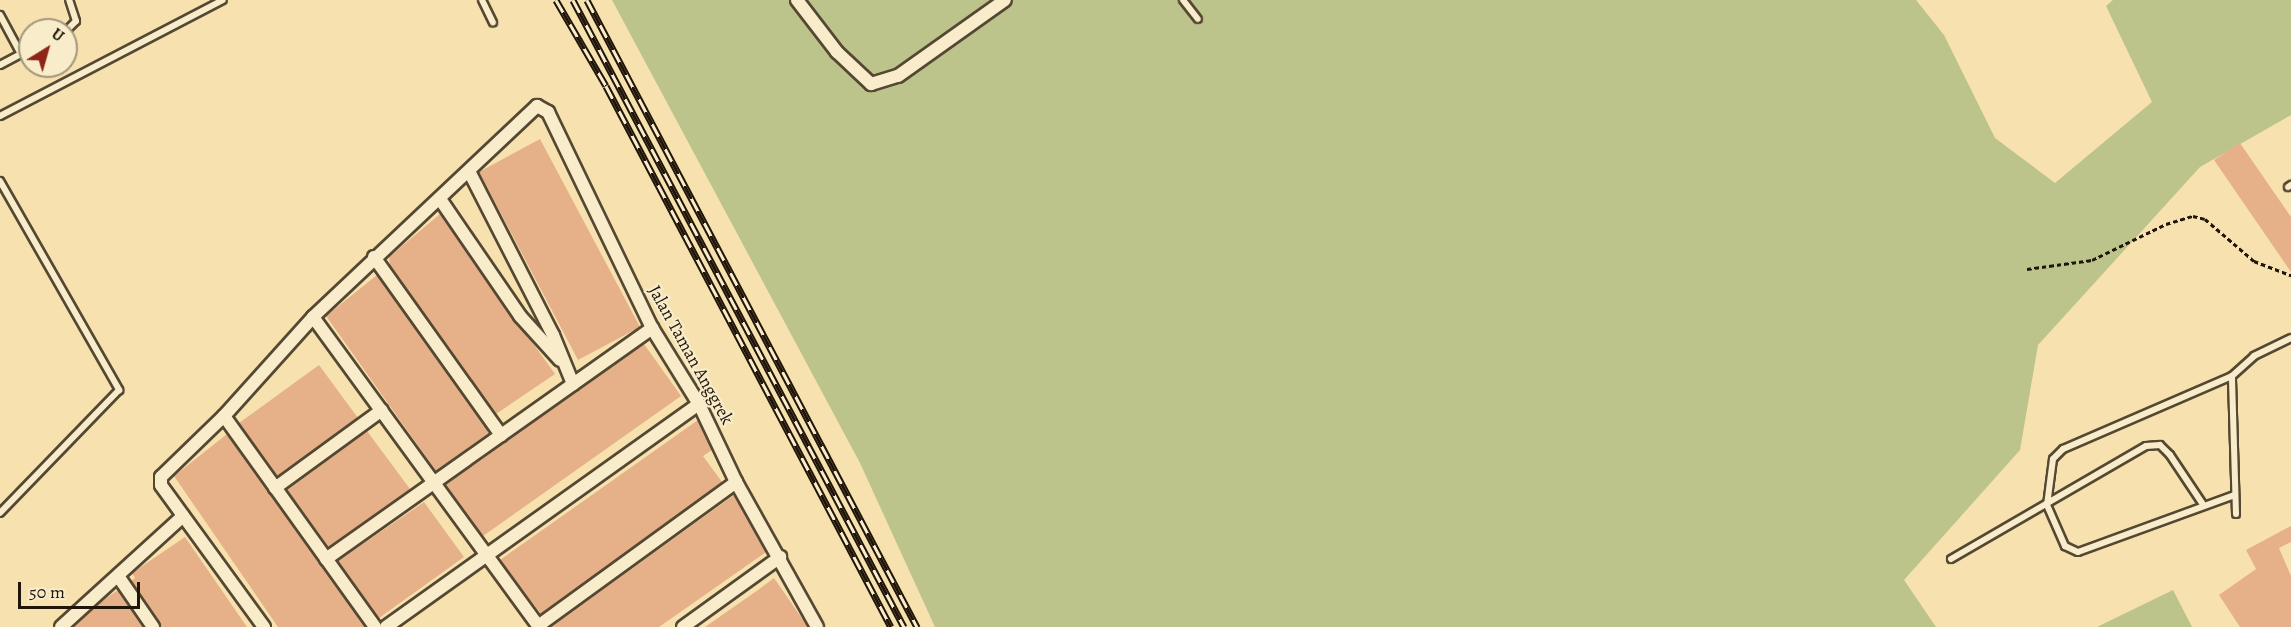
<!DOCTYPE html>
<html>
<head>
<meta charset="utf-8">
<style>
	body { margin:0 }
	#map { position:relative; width:2291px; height:627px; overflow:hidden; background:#f6e1af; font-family:Alegreya,serif }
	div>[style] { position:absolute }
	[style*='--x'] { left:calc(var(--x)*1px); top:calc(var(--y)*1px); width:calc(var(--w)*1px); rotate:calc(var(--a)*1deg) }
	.green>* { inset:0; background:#bcc38b }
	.building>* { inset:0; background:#e6b189 }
	.path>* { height:3px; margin-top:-1.5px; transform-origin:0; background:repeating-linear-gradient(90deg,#1f1508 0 4.5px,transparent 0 7.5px) }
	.roads { filter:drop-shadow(2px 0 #554832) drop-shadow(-2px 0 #554832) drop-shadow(0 2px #554832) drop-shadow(0 -2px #554832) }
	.lane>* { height:6px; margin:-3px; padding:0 3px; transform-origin:3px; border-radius:3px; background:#f9eccb }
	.street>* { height:12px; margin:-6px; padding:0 6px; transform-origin:6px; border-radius:6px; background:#f9eccb }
	.rail>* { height:7px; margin-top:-3.5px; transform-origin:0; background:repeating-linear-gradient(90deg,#f9eccb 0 14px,#1f1508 0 28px); box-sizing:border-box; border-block:2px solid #1f1508 }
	span { translate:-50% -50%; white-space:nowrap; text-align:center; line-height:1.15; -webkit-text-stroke:4.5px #f9eccb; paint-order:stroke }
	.street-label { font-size:18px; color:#1f1508 }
	.north { position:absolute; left:18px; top:18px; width:60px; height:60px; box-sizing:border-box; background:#f9eccb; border:2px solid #a2967d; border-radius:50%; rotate:37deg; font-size:16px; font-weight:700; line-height:24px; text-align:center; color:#1f1508 }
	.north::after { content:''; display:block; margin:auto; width:21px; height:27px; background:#8f2418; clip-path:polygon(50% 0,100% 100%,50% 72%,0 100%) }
	.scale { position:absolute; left:18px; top:582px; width:122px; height:27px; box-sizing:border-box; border:3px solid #1f1508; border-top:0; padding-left:8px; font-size:18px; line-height:21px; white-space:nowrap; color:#1f1508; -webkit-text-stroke:4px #f9eccb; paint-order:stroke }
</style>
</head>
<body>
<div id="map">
	<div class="green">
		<i style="clip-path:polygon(612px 0,1916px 0,1944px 35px,1995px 138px,2055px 183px,2152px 102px,2106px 6px,2113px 0,2291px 0,2291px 115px,2200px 167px,2038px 345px,2020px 450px,1904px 580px,1936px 627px,935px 627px,860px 463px)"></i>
		<i style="clip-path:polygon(2173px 590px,2192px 627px,2097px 627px)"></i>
	</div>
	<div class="building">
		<i style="clip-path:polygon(540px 139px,640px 327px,578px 360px,479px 172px)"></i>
		<i style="clip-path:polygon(2240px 143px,2291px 217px,2291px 272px,2214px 160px)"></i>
		<i style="clip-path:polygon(440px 214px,555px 374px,496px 414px,390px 266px,389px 257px)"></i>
		<i style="clip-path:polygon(377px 275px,489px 433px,436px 471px,326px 316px)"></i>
		<i style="clip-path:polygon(644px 344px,681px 396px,483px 536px,445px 485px)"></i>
		<i style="clip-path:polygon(319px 365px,358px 418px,277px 476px,239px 423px)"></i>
		<i style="clip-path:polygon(698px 420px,712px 450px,703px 456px,722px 482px,541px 614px,500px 560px)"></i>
		<i style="clip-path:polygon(367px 431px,410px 489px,328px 547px,287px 490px)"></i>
		<i style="clip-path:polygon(227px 434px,268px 492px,365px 627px,278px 627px,174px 476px)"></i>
		<i style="clip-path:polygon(734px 495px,766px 552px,659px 627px,551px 627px)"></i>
		<i style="clip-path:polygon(424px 502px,464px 557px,379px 618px,338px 561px)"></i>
		<i style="clip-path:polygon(2291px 526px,2291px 542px,2279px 548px,2291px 576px,2291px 627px,2240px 627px,2219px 595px,2256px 569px,2246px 550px)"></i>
		<i style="clip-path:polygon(185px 537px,196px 553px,247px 627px,161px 627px,131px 581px,135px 578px,132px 573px)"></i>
		<i style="clip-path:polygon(774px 578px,808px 627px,705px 627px,758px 590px)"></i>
		<i style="clip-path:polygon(118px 590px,143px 627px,73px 627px,102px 601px)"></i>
	</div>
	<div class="path">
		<i style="--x:2027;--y:269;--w:66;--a:-7.9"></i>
		<i style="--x:2092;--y:260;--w:82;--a:-25.9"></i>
		<i style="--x:2166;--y:224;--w:28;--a:-17"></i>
		<i style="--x:2193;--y:216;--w:12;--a:14"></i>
		<i style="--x:2205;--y:219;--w:65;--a:40.6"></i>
		<i style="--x:2254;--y:261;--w:40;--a:21"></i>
	</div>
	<div class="roads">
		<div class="lane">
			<i style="--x:482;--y:0;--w:25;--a:64"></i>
			<i style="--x:1183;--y:0;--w:24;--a:52"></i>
			<i style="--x:0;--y:15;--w:44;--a:61.7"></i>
			<i style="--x:66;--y:31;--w:14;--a:-45"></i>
			<i style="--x:76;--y:21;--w:22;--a:-108"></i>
			<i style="--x:0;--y:65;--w:34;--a:-28"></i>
			<i style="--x:0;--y:116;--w:251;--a:-27.5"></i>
			<i style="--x:0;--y:181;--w:241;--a:60.3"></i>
			<i style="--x:119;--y:390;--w:171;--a:134.1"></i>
			<i style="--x:2288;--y:187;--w:4;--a:-34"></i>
			<i style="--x:2232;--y:376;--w:184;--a:156.6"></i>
			<i style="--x:2063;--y:449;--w:14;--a:135"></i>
			<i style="--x:2053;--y:459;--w:46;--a:97.4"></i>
			<i style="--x:2047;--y:505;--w:45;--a:66.3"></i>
			<i style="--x:2065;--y:546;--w:14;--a:25"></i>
			<i style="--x:2078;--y:552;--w:167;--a:-20"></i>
			<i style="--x:2236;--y:514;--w:138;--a:-91.7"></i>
			<i style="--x:2232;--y:376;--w:30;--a:-42"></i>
			<i style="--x:2254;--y:356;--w:41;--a:-25.9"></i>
			<i style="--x:1951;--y:559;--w:225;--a:-30.1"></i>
			<i style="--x:2146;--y:446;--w:14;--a:-4"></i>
			<i style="--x:2160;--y:445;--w:14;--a:45"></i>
			<i style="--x:2170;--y:455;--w:61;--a:56.3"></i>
		</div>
		<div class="street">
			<i style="--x:797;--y:0;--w:66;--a:52.4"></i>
			<i style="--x:837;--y:52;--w:47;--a:43.3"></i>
			<i style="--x:871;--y:84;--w:28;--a:-17"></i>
			<i style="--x:898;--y:76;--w:131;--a:-35.4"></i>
			<i style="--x:470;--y:173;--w:182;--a:62.9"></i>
			<i style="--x:553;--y:335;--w:53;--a:67.8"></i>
			<i style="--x:440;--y:199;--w:142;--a:55.6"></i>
			<i style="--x:520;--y:316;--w:59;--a:47.7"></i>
			<i style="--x:374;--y:257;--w:219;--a:54.5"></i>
			<i style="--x:313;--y:317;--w:384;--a:53.9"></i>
			<i style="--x:224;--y:416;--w:259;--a:54.4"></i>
			<i style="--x:275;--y:488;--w:132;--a:-36.1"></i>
			<i style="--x:326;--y:559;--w:400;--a:-35.3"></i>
			<i style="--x:118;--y:576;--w:62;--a:55.5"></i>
			<i style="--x:538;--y:626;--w:245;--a:-36"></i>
			<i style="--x:61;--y:627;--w:165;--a:-42.3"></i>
			<i style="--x:264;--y:627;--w:175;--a:-126"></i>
			<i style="--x:161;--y:485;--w:8;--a:-90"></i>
			<i style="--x:161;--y:477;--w:88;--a:-44.1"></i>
			<i style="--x:224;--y:416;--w:133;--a:-48"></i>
			<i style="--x:313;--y:317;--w:308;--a:-43.3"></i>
			<i style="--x:537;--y:106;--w:13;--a:29"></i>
			<i style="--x:548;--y:112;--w:240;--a:64.3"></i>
			<i style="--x:652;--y:328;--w:89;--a:58.3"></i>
			<i style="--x:699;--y:404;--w:86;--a:64.6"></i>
			<i style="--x:736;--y:482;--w:166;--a:60.8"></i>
			<i style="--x:386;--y:627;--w:384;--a:-35.5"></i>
			<i style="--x:683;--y:627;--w:120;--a:-35.8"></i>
		</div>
	</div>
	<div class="rail">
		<i style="--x:556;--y:0;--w:99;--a:59.8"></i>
		<i style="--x:606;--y:86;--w:611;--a:62.22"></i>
		<i style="--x:573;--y:0;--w:709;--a:62.17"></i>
		<i style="--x:587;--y:0;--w:709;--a:62.24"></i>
	</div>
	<div class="street-label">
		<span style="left:691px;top:355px;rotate:61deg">Jalan Taman Anggrek</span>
	</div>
	<div class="north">U</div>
	<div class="scale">50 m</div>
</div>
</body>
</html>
